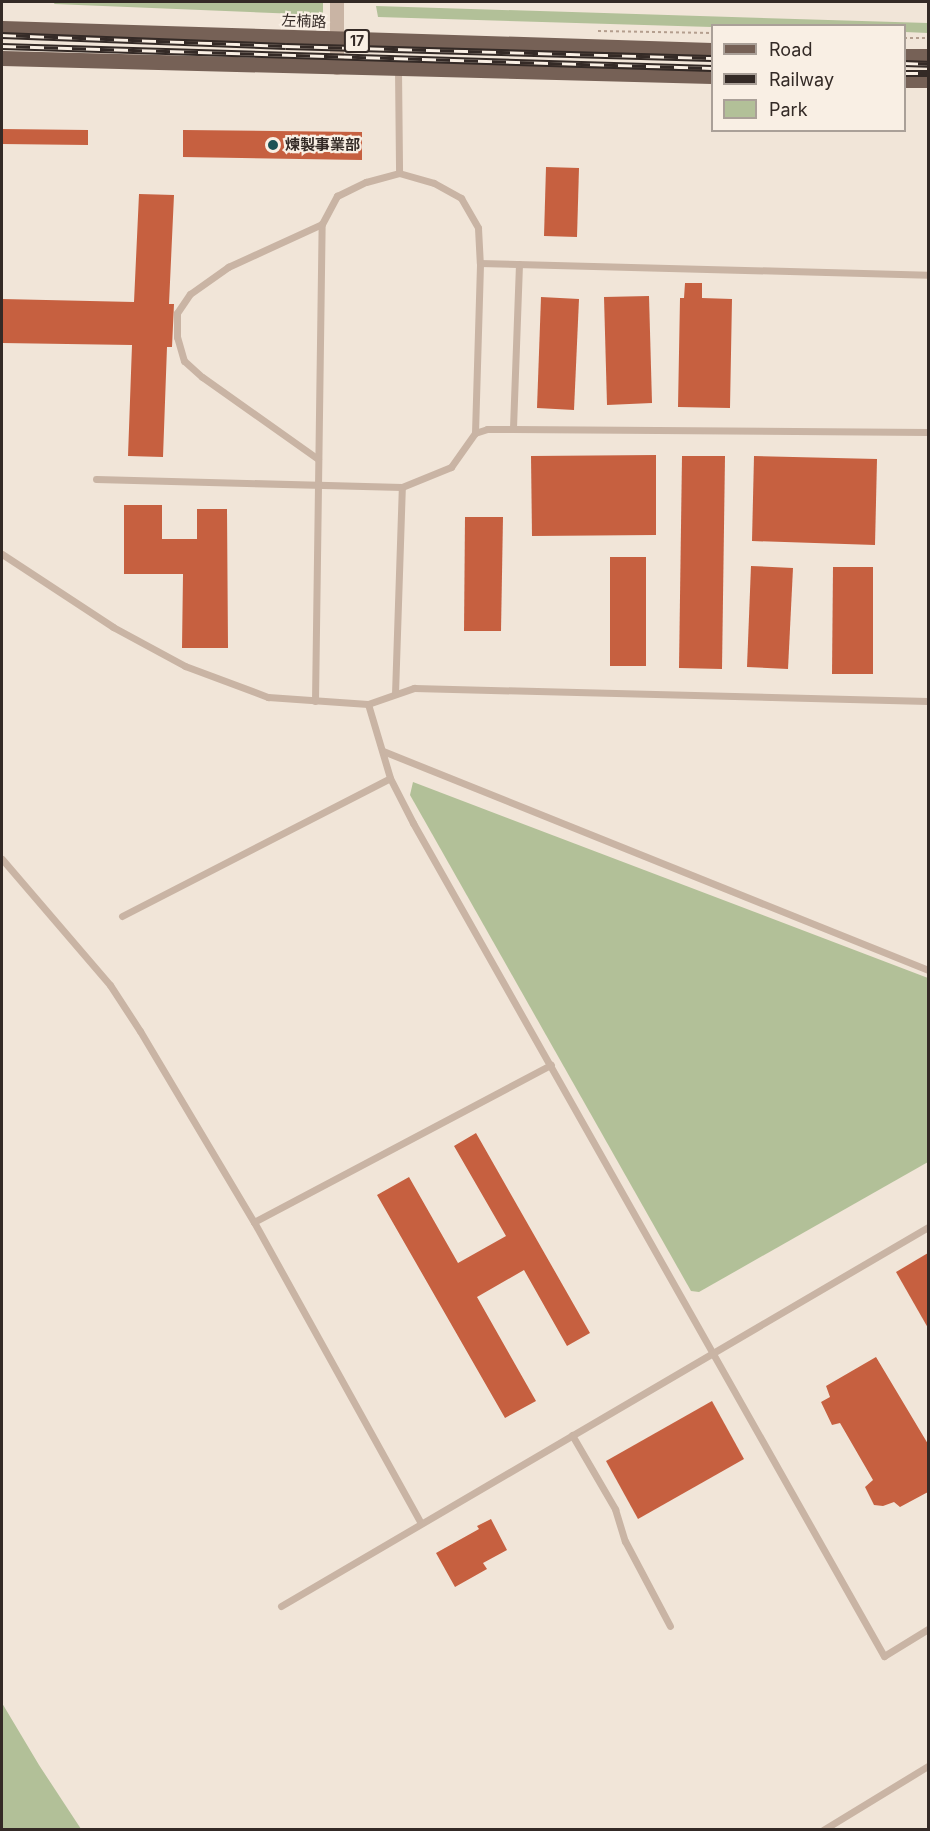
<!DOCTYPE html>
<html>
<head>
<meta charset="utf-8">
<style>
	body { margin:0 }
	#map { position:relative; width:930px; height:1831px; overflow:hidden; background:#f1e5d8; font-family:Inter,"Noto Sans TC",sans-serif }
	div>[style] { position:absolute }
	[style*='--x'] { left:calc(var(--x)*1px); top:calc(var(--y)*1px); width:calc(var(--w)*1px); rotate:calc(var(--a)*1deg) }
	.green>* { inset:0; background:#b2c098 }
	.building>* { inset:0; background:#c66040 }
	.path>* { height:2px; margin-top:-1px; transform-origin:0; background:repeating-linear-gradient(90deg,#b49e8e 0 3px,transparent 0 6px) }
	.service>* { height:7px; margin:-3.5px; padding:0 3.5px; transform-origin:3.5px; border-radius:3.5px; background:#c9b4a4 }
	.minor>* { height:14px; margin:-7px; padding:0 7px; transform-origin:7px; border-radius:7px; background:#c9b4a4 }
	.primary>* { height:15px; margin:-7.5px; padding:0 7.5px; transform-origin:7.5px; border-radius:7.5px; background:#766156 }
	.rail>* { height:7px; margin-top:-3.5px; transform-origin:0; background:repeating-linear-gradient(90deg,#f9efe4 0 14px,#342a26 0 28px); box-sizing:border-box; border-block:2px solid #342a26 }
	.dots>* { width:16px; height:16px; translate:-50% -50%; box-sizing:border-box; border:3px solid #f9efe4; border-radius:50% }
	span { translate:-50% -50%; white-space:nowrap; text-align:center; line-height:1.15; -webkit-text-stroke:4.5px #f9efe4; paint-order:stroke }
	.shield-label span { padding:2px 4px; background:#f9efe4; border:2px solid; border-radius:4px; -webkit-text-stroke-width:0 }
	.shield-label { font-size:14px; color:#342a26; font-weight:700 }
	.street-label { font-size:15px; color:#342a26 }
	.poi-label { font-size:15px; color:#342a26; font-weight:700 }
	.left { translate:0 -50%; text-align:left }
	.frame { position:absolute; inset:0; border:3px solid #342a26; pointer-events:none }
	.legend { position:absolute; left:711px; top:24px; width:195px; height:108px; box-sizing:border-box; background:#f9efe4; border:2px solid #aaa098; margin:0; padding:8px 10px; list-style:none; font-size:18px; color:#342a26 }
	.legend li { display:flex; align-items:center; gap:12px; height:30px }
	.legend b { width:30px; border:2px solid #aaa098 }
</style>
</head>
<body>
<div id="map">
	<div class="green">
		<i style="clip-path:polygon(55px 2px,323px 3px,323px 15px,54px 4px)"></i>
		<i style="clip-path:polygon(376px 6px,928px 23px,928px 33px,905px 32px,904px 26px,712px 27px,378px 17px)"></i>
		<i style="clip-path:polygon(413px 782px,928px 978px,928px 1162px,699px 1292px,691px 1291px,410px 795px)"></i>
		<i style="clip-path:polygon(2px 1703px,39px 1765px,81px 1829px,2px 1829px)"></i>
	</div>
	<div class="building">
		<i style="clip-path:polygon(2px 129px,88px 130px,88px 145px,2px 144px)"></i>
		<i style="clip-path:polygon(183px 130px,362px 132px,362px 160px,183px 157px)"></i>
		<i style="clip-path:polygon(546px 167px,579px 168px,577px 237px,544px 236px)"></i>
		<i style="clip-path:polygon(139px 194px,174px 195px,169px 304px,174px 304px,172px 347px,167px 347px,163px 457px,128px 456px,132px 345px,2px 343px,2px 299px,134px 302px)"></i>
		<i style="clip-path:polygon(685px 283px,702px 283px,702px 298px,732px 299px,730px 408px,678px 407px,680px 298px,684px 298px)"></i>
		<i style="clip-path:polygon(649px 296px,652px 403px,607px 405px,604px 297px)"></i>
		<i style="clip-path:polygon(541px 297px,579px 299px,574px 410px,537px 408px)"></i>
		<i style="clip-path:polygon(656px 455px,656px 535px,532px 536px,531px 456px)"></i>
		<i style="clip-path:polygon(682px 456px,725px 456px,722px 669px,679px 668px)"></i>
		<i style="clip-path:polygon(754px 456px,877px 459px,875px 545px,752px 541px)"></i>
		<i style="clip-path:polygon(124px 505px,162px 505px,162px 539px,197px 539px,197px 509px,227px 509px,228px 648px,182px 648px,183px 574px,124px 574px)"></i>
		<i style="clip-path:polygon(465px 517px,503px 517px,501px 631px,464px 631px)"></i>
		<i style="clip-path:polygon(610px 557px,646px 557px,646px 666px,610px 666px)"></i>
		<i style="clip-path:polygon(751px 566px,793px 568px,788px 669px,747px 667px)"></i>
		<i style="clip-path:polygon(833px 567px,873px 567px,873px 674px,832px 674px)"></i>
		<i style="clip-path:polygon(476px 1133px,590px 1333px,567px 1346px,524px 1270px,477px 1297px,536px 1401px,505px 1418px,377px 1195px,409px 1177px,458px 1263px,506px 1236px,454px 1146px)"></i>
		<i style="clip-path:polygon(928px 1253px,928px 1328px,896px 1272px)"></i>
		<i style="clip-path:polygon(876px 1357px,928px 1444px,928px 1492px,900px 1507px,894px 1502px,883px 1506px,874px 1505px,865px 1487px,873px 1480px,840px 1423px,832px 1425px,821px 1402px,830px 1397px,826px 1386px)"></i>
		<i style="clip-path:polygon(712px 1401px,744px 1459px,638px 1519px,606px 1461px)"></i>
		<i style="clip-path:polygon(491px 1519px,507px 1550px,483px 1563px,487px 1569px,455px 1587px,436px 1553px,479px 1529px,477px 1526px)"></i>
	</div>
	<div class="path">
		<i style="--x:598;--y:31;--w:114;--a:1"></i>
		<i style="--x:904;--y:38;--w:24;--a:0"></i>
	</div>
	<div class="service">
		<i style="--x:398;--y:70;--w:103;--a:89.4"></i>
		<i style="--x:399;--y:173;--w:36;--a:16"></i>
		<i style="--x:434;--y:183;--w:31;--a:29"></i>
		<i style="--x:461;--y:198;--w:34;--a:60"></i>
		<i style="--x:478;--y:228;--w:35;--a:87"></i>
		<i style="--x:519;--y:264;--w:165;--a:92.1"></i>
		<i style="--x:513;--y:429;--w:415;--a:0.4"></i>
		<i style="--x:475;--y:433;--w:13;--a:-18"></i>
		<i style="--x:487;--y:429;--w:26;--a:0"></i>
		<i style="--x:318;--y:459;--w:142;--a:-144.7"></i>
		<i style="--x:202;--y:377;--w:24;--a:-138"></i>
		<i style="--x:184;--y:361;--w:25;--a:-106"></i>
		<i style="--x:177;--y:337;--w:24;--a:-90"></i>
		<i style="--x:177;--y:313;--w:23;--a:-56"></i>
		<i style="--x:190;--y:294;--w:47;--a:-35.4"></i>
		<i style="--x:228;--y:267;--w:103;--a:-24.6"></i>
		<i style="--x:96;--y:479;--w:306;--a:1.5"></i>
		<i style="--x:2;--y:554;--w:133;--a:33.3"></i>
		<i style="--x:113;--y:627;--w:82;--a:28.4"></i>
		<i style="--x:185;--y:666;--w:89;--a:20.5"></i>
		<i style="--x:268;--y:697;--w:100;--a:4"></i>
		<i style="--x:368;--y:704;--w:49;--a:-19.2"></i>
		<i style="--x:414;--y:688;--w:514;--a:1.45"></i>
		<i style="--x:395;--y:694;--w:207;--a:-88.1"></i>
		<i style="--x:402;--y:487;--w:53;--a:-22.2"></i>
		<i style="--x:451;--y:467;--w:42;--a:-54.8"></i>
		<i style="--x:475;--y:433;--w:170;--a:-88.3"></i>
		<i style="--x:480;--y:263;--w:448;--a:1.5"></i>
		<i style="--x:315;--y:701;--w:477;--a:-89.2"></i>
		<i style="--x:322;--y:224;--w:32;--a:-62"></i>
		<i style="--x:337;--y:196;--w:32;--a:-26"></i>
		<i style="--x:366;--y:182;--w:34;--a:-15"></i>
		<i style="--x:368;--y:704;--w:77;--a:73.4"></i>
		<i style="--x:390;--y:778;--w:51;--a:62.9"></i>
		<i style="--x:413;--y:823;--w:957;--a:60.52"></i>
		<i style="--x:884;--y:1656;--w:52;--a:-31.5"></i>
		<i style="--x:383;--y:751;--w:587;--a:21.89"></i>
		<i style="--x:2;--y:859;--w:166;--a:49.4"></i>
		<i style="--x:110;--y:985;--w:55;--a:56.9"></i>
		<i style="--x:140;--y:1031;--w:222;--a:59.2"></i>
		<i style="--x:254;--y:1222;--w:344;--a:61"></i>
		<i style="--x:122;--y:916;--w:301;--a:-27.2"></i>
		<i style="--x:254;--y:1222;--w:336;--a:-27.9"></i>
		<i style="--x:572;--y:1435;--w:86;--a:59.8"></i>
		<i style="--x:615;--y:1509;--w:34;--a:73"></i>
		<i style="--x:625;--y:1541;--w:96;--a:62.1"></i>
		<i style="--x:281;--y:1606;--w:750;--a:-30.36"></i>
		<i style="--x:823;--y:1830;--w:123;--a:-31.4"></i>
	</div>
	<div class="minor">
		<i style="--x:337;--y:68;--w:66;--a:-90"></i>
	</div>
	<div class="primary">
		<i style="--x:2;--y:28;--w:710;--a:1.77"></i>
		<i style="--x:904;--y:56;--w:24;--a:0"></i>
		<i style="--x:2;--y:58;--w:710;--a:1.45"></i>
		<i style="--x:904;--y:80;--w:24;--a:0"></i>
	</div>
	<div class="rail">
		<i style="--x:2;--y:35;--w:284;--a:2.2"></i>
		<i style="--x:286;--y:46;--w:426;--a:1.6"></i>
		<i style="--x:2;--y:46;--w:710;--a:1.77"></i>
		<i style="--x:904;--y:63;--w:24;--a:2"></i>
		<i style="--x:904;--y:73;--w:24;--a:0"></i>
	</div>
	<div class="dots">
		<i style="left:273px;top:145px;background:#1b5255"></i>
	</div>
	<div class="shield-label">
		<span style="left:357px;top:41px">17</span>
	</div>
	<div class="street-label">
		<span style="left:304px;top:21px;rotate:2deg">左楠路</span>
	</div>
	<div class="poi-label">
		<span class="left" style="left:285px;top:145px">煉製事業部</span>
	</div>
	<div class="frame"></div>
	<ul class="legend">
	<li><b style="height:8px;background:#766156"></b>Road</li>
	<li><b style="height:8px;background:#342a26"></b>Railway</li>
	<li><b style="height:16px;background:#b2c098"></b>Park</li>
	</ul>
</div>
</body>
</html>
